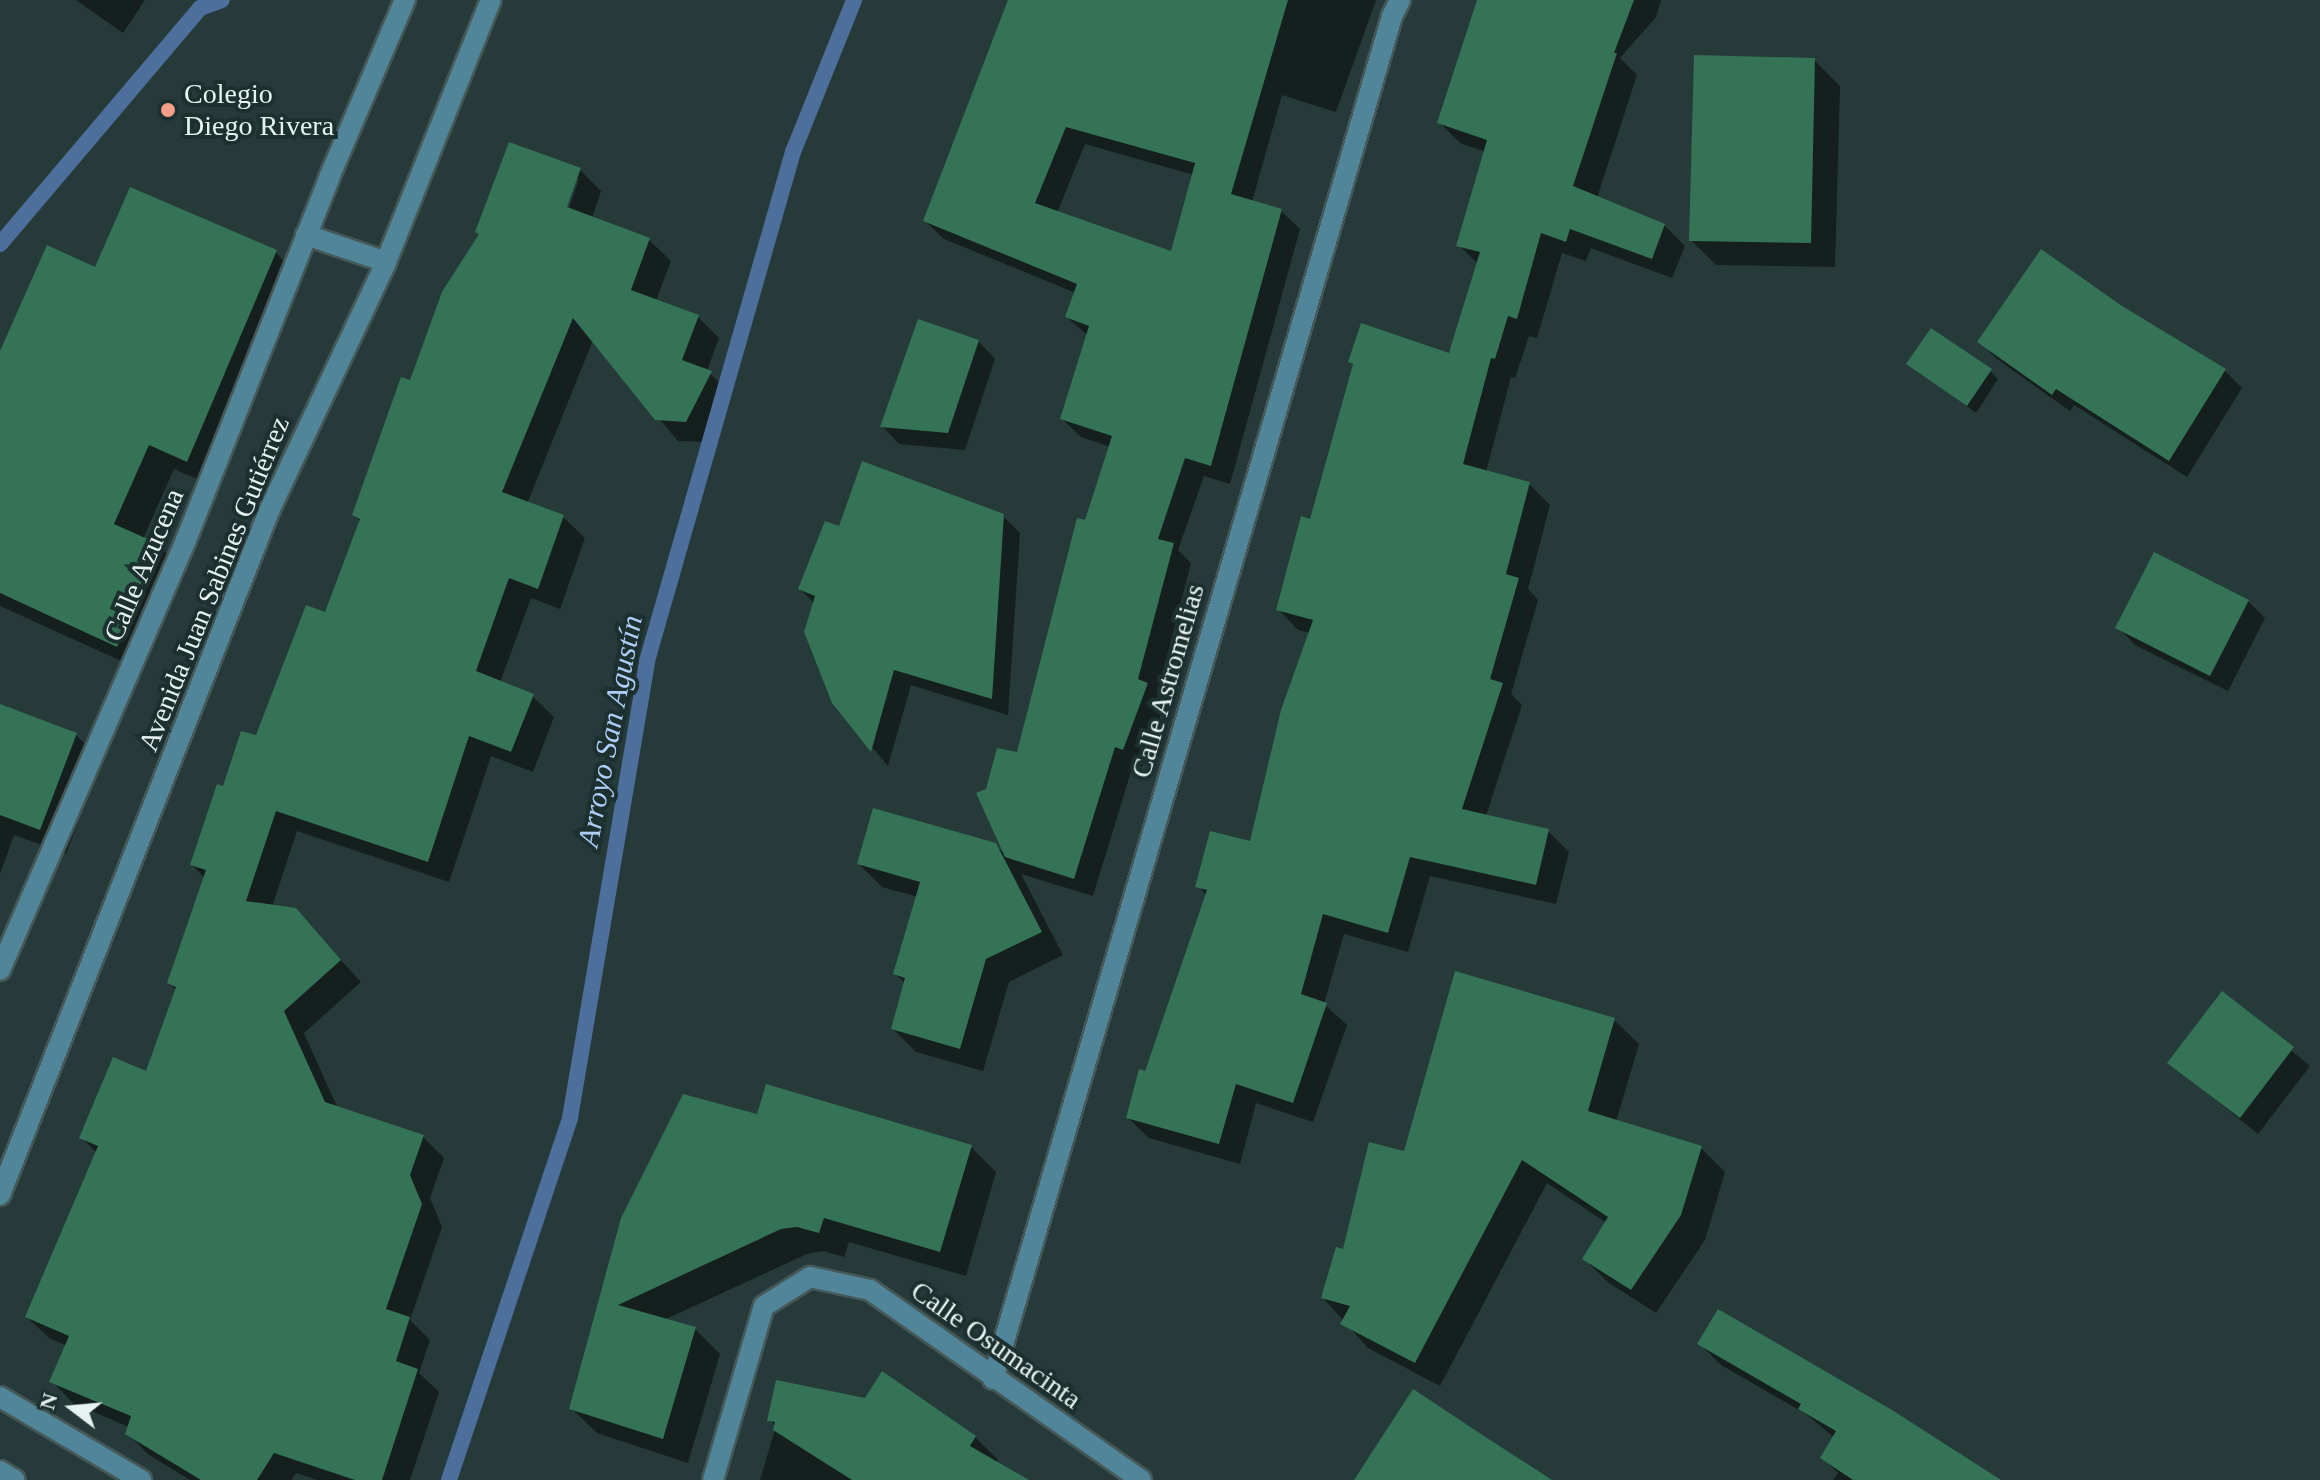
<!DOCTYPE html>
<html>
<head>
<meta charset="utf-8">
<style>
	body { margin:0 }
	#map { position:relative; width:2320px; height:1480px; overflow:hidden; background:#263a39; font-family:Georgia,serif }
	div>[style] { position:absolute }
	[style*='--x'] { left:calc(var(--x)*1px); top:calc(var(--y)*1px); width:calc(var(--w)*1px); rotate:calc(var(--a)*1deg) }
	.shadow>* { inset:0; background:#0007 }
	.stream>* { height:16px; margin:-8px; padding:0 8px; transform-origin:8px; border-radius:8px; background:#4e6f9c }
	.building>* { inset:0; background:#347356 }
	.roads { filter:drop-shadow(2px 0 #455857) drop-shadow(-2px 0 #455857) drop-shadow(0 2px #455857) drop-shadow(0 -2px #455857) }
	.minor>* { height:20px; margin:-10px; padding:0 10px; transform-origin:10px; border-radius:10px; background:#518599 }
	.dots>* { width:22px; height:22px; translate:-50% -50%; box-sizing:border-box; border:4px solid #1c302f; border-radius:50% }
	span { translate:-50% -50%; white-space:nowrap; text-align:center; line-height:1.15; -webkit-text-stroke:8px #1c302f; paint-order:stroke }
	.poi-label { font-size:28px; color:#e7f3f3 }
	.left { translate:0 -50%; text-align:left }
	.street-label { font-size:28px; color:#e7f3f3 }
	.water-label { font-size:30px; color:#afcef7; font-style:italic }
	.north { position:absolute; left:32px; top:1368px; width:80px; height:80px; -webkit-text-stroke:6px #1c302f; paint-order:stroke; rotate:286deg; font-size:22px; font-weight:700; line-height:32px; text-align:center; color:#e7f3f3 }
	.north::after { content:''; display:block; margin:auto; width:28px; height:36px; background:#e7f3f3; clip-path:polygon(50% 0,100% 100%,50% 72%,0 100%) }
</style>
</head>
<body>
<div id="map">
	<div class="shadow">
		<i style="clip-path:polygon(76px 0,145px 0,123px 33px)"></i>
		<i style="clip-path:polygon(evenodd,1010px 0,1376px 0,1336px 112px,1282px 95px,1252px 202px,1281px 211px,1300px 229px,1230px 484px,1204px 476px,1178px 550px,1191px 563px,1157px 695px,1165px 703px,1142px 767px,1133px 765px,1093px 896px,1021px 874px,1063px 955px,1009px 982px,983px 1071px,916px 1052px,893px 1029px,906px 984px,895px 974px,918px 897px,882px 887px,859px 864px,995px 845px,1006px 855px,987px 790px,1019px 754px,1111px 447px,1081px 437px,1062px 419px,1088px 336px,1067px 317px,1076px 293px,944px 239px,925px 221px,1010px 0,1085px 144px,1194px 175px,1172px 254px,1057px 213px,1085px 144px)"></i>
		<i style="clip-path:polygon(1479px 0,1661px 0,1656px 17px,1620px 58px,1637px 75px,1597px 198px,1664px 225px,1685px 246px,1672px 278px,1591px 248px,1586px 261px,1562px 253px,1537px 338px,1529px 336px,1515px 378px,1511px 377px,1486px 472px,1529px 484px,1550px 505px,1528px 589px,1538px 600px,1511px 694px,1522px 705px,1486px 816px,1548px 831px,1569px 852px,1556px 904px,1430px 876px,1408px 952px,1344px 934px,1324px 1004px,1347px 1025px,1313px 1122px,1256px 1103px,1240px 1164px,1149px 1138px,1128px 1118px,1207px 896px,1198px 886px,1251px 844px,1310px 633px,1298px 630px,1278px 609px,1312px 521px,1354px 366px,1350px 361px,1450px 356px,1479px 265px,1459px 245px,1486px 152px,1460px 143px,1440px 123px)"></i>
		<i style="clip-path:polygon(1814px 60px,1840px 86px,1835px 267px,1716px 265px,1691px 240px)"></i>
		<i style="clip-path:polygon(evenodd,580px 170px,601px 191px,592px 218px,649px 240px,671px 261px,656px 301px,698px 317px,719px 338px,707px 371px,732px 394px,708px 442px,678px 441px,593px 340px,527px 504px,563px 517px,585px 538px,560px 609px,531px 598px,500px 683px,532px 696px,554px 717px,533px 772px,491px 756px,449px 882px,297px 831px,272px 907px,295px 910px,361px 982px,304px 1033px,338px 1109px,423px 1137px,444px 1158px,430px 1198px,442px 1227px,410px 1320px,430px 1340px,419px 1373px,439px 1392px,410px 1480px,317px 1480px,296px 1473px,291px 1480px,190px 1480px,149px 1455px,127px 1433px,129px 1427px,73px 1403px,52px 1381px,67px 1346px,49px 1338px,27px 1317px,97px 1153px,81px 1137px,147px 1074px,177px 991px,169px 983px,205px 878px,192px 865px,224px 788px,326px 615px,361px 522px,354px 515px,411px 383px,580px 170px,575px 179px,579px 179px,566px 217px,562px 216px,575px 179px)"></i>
		<i style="clip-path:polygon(275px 252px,301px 278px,213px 486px,174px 469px,143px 539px,160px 547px,186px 572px,143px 671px,0 606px,0 358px,96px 269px)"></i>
		<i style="clip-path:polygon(2121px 308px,2225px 371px,2242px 388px,2187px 477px,2074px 405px,2070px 411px,1997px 359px,1980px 342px)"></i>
		<i style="clip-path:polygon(978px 341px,995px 359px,965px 450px,899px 444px,882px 426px)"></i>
		<i style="clip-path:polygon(1908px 363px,1990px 371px,1998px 379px,1976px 413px)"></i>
		<i style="clip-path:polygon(1003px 516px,1020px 533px,1008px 715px,911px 685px,888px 766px,834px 702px,815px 604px,800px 589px)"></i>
		<i style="clip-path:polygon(2248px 601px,2265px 618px,2228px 691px,2135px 645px,2118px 627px)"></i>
		<i style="clip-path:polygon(0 705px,76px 735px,101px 760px,66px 854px,14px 835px,0 874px)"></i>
		<i style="clip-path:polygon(2222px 994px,2310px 1066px,2258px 1134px,2170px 1063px)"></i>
		<i style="clip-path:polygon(1614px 1020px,1639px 1044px,1616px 1122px,1701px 1148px,1725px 1172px,1705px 1240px,1656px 1313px,1609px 1283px,1584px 1259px,1607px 1223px,1547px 1183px,1440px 1386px,1368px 1348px,1323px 1298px,1344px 1252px,1405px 1153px)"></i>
		<i style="clip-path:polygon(758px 1116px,971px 1147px,996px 1172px,966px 1276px,849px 1242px,844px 1257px,823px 1251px,807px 1254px,664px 1320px,695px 1329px,720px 1354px,688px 1463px,597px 1433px,571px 1408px,623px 1218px)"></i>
		<i style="clip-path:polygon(1700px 1344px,1989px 1480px,1833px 1480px,1838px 1473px,1823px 1458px,1835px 1438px,1806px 1414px,1721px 1365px)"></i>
		<i style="clip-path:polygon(769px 1420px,975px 1437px,998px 1460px,997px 1463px,1025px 1480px,760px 1480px,776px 1426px)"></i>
	</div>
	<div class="stream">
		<i style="--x:0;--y:244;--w:309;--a:-49.7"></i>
		<i style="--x:200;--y:8;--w:23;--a:-20"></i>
		<i style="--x:449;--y:1480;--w:382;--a:-71.5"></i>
		<i style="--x:570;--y:1118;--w:463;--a:-80.4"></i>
		<i style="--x:647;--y:661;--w:530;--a:-74"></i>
		<i style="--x:793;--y:152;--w:164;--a:-68.1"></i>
	</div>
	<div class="building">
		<i style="clip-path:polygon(evenodd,1008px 0,1288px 0,1231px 194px,1282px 209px,1211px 466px,1185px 458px,1158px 539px,1174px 543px,1138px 679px,1148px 683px,1123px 750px,1115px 747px,1074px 879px,1005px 857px,976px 793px,986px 789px,997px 748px,1017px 752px,1077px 518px,1085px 520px,1112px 436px,1060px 419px,1089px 326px,1065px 317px,1077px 284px,923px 221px,1008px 0,1066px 127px,1195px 163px,1171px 251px,1035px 203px,1066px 127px)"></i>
		<i style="clip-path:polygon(1477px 0,1634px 0,1614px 53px,1617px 53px,1573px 186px,1665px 224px,1652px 259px,1570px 229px,1566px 242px,1541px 233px,1517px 319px,1508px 316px,1495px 359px,1491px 358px,1463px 464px,1530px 482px,1506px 574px,1519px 578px,1490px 679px,1503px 683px,1462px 809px,1549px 829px,1536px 885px,1410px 857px,1388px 933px,1323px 914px,1301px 994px,1327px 1003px,1293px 1103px,1236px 1084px,1219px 1144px,1126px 1118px,1139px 1069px,1145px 1071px,1207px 890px,1195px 887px,1210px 831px,1250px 841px,1281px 710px,1313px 620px,1276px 610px,1301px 516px,1310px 519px,1353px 364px,1348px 362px,1361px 323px,1449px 353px,1451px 346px,1480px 252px,1456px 246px,1487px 140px,1437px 123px)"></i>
		<i style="clip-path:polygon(1694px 55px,1815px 58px,1811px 243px,1689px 241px)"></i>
		<i style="clip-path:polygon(509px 142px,581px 168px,567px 207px,650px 238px,631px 290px,699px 315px,682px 360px,712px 371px,686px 422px,655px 420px,573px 318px,502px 492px,564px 515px,538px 589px,509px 578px,476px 671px,534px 694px,511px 752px,469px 736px,428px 862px,276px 811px,246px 901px,296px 908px,341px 960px,284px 1011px,325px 1102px,424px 1135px,410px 1175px,422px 1204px,386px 1309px,410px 1317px,396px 1361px,418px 1369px,382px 1480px,355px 1480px,274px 1453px,257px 1480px,201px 1480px,125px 1434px,131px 1416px,49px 1382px,69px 1336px,25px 1317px,98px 1146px,79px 1138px,113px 1057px,146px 1071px,176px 987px,167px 983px,206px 870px,190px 865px,217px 784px,223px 786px,241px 731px,256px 735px,306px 605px,325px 612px,360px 519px,352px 515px,401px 377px,410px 380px,442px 292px,479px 234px,475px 232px)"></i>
		<i style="clip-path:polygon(130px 187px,277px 250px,187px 462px,149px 445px,114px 524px,161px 545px,117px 647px,0 593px,0 351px,47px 245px,95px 267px)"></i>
		<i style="clip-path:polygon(2041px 249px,2122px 306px,2226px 369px,2169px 461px,2056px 389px,2052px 395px,1977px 342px)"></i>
		<i style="clip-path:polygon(918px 319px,979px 340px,948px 433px,880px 427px)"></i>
		<i style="clip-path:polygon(1931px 328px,1992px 369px,1967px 406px,1906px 364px)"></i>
		<i style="clip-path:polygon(862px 461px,1004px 514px,992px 699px,894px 670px,871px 752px,832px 703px,804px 632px,815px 596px,798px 589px,825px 521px,839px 526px)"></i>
		<i style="clip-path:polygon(2154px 552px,2249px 600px,2210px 676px,2115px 628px)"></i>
		<i style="clip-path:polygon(0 704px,77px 733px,40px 830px,0 815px)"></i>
		<i style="clip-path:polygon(873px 808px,996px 843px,1042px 932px,986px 959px,960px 1049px,891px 1029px,905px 978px,893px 974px,920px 882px,857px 864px)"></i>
		<i style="clip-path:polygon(1455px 971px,1615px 1018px,1588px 1111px,1702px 1146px,1681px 1215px,1631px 1290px,1582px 1259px,1608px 1217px,1522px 1160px,1415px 1363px,1340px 1324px,1350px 1306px,1321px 1298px,1336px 1247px,1343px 1249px,1369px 1142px,1404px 1151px)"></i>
		<i style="clip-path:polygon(2222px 991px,2294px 1047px,2240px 1118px,2167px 1063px)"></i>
		<i style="clip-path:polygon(766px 1084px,972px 1145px,940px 1252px,824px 1218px,819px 1233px,797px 1227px,781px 1229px,618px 1305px,696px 1327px,663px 1439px,569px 1409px,621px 1218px,683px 1094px,757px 1114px)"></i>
		<i style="clip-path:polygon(1718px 1309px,1892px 1410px,2001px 1480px,1853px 1480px,1820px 1458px,1836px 1431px,1798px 1409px,1801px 1404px,1697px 1344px)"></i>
		<i style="clip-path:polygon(882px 1371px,976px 1436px,970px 1446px,1029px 1480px,852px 1480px,773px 1430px,775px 1422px,767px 1421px,776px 1380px,865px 1398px)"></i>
		<i style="clip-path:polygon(1413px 1389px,1481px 1434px,1552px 1480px,1354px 1480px)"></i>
	</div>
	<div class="roads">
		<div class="minor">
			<i style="--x:306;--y:235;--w:84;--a:18.6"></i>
			<i style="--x:0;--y:970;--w:469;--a:-66.6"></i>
			<i style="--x:186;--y:540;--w:389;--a:-68.4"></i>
			<i style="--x:329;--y:178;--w:194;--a:-66.9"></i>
			<i style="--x:0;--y:1195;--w:737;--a:-68.52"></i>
			<i style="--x:270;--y:509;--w:273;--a:-64.8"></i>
			<i style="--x:386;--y:262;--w:282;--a:-68.2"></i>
			<i style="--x:993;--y:1379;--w:1420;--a:-73.68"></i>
			<i style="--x:1392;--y:16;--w:18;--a:-63"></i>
			<i style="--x:0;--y:1397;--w:164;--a:30.5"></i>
			<i style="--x:0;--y:1471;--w:17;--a:31"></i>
			<i style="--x:713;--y:1480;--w:181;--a:-73.7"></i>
			<i style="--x:764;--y:1306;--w:54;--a:-32.2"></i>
			<i style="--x:810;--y:1277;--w:61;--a:12.2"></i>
			<i style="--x:870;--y:1290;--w:331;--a:35"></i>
		</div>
	</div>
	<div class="dots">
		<i style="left:168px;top:110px;background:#f49e88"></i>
	</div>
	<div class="poi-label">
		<span class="left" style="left:184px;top:110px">Colegio<br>Diego Rivera</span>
	</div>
	<div class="street-label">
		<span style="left:144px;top:565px;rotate:-67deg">Calle Azucena</span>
		<span style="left:214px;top:584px;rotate:-68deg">Avenida Juan Sabines Gutiérrez</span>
		<span style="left:1168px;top:681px;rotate:-74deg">Calle Astromelias</span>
		<span style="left:996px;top:1345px;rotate:35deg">Calle Osumacinta</span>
	</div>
	<div class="water-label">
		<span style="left:610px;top:731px;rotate:-79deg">Arroyo San Agustín</span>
	</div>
	<div class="north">N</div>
</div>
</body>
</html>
